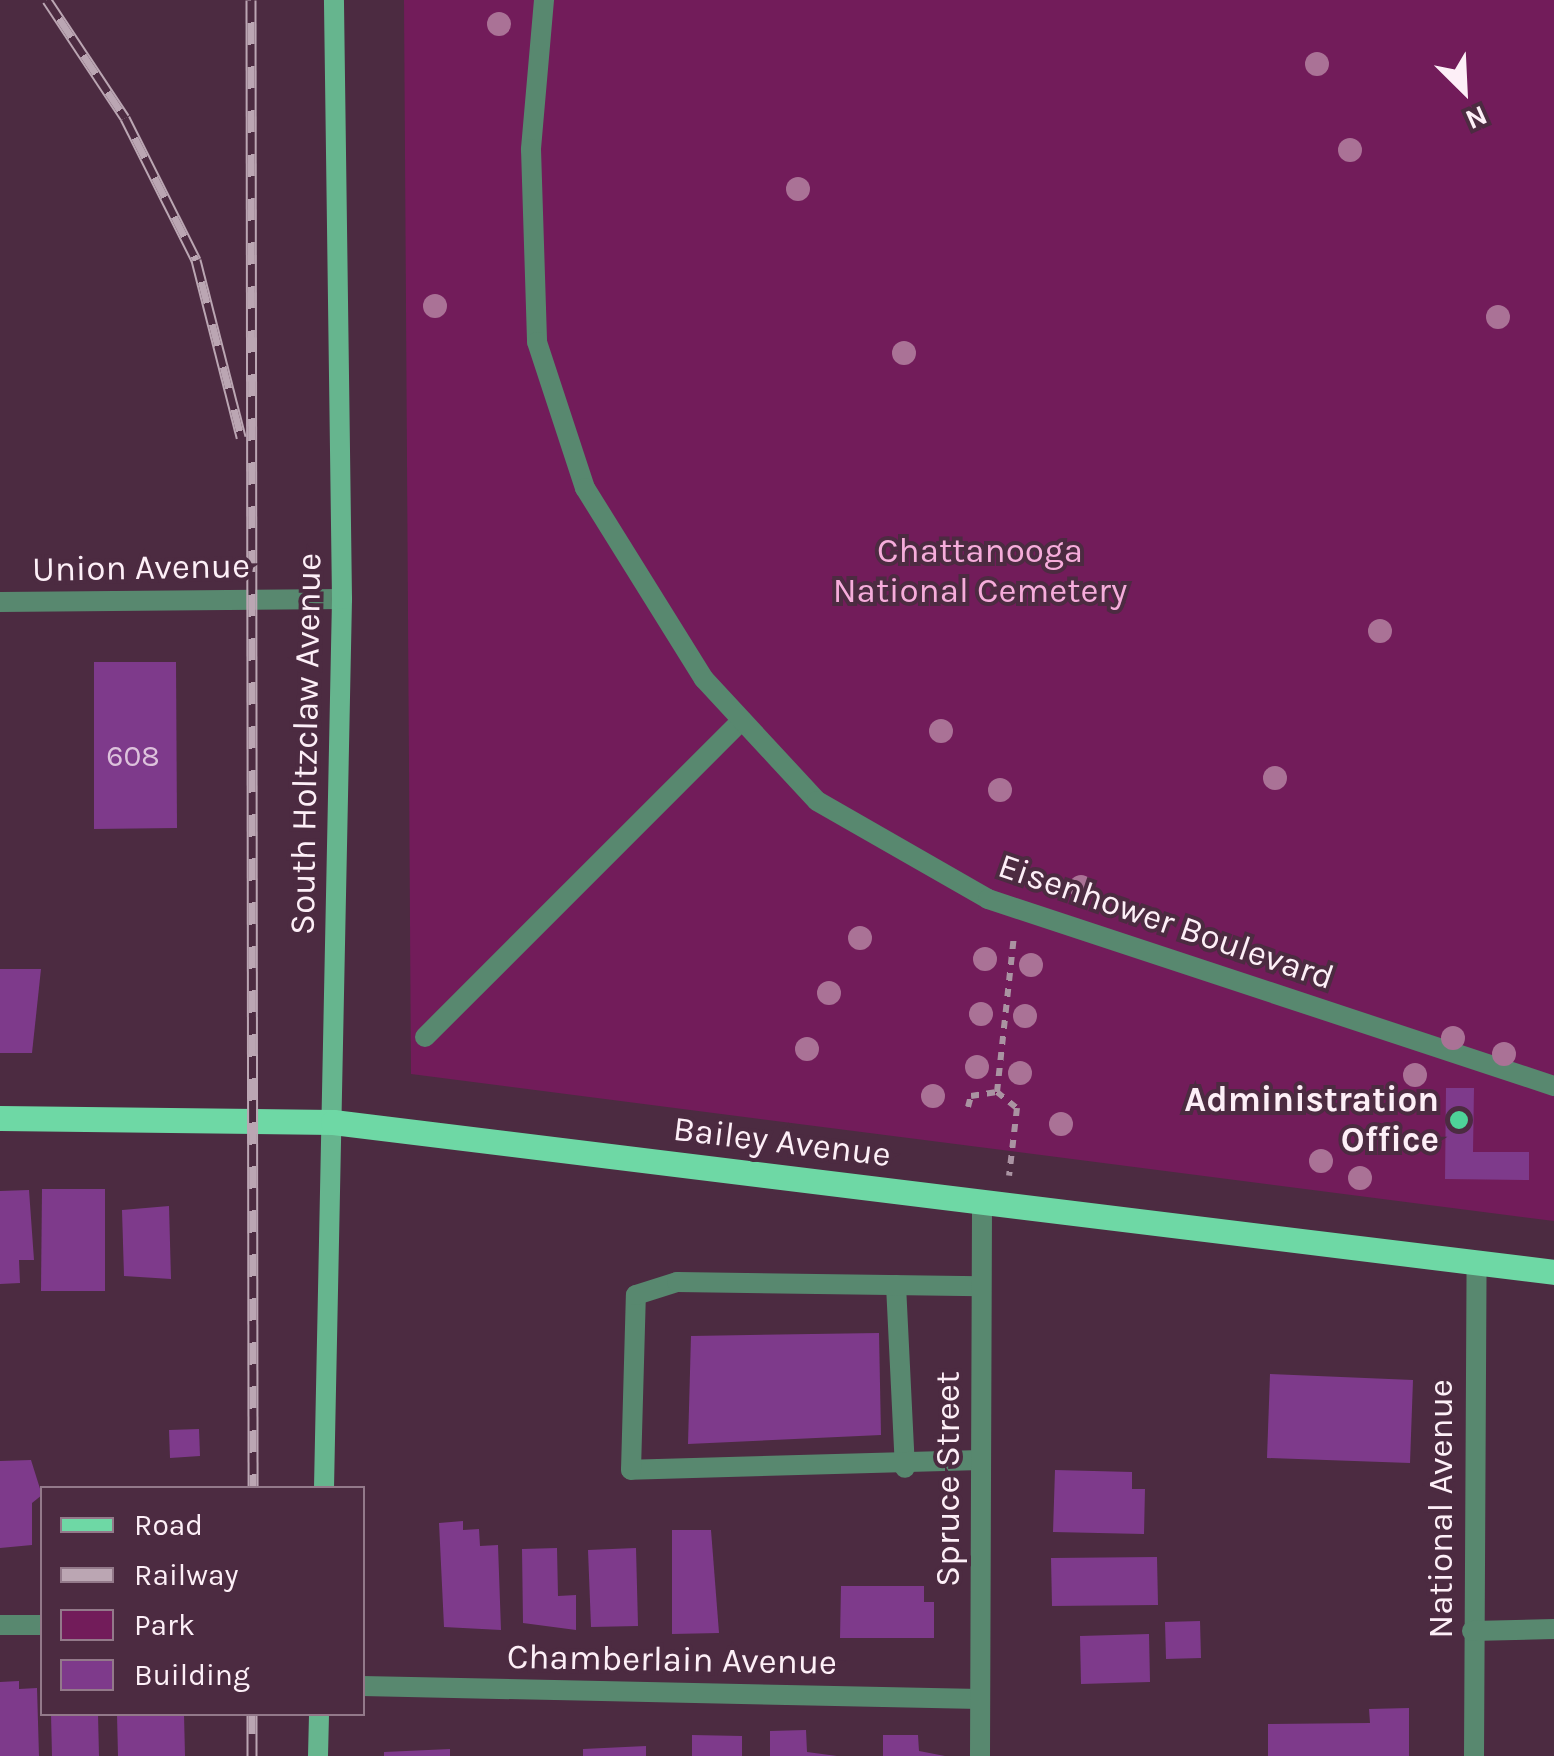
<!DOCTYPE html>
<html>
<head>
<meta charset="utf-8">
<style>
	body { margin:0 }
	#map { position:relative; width:1554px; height:1756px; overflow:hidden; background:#4c2b41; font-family:Karla,sans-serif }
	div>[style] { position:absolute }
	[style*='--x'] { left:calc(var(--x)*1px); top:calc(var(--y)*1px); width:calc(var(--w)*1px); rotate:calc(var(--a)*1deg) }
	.green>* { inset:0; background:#721c5a }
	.building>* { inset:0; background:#7e3a8b }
	.path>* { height:6px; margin-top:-3px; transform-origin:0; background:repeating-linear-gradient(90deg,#aa93a2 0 8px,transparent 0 16px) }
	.lane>* { height:20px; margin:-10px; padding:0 10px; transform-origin:10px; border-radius:10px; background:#58886f }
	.street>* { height:20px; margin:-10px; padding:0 10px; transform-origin:10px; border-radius:10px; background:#58886f }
	.secondary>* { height:20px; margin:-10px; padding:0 10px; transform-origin:10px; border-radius:10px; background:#66b58e }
	.primary>* { height:25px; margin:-12.5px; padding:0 12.5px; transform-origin:12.5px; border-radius:12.5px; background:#6ed8a5 }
	.rail>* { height:11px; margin-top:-5.5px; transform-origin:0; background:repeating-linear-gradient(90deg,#4c2b41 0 22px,#bba6b3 0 44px); box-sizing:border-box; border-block:2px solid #bba6b3 }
	.trees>* { width:24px; height:24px; margin:-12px; border-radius:50%; background:#aa7296 }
	.dots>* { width:28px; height:28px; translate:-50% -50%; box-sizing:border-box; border:5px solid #4c2b41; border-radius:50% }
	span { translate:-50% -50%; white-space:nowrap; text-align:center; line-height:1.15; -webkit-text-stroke:8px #4c2b41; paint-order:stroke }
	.number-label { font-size:30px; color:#ddc2dc }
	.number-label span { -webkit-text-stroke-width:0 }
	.park-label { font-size:35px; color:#f6acdb }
	.street-label { font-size:35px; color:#fdeff7 }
	.poi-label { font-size:35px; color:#fdeff7; font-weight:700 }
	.right { translate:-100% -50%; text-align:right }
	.legend { position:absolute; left:40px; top:1486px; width:325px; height:230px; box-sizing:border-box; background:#4c2b41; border:2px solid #93798a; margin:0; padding:12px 18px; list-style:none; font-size:30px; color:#fdeff7 }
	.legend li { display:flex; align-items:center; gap:20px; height:50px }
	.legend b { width:50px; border:2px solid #93798a }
	.north { position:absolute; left:1414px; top:40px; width:100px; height:100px; -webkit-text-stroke:8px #4c2b41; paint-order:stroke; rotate:156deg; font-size:28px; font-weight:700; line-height:40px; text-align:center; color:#fdeff7 }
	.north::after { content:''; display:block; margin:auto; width:35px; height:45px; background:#fdeff7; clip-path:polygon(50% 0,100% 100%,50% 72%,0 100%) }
</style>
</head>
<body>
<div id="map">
	<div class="green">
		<i style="clip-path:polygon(404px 0,1554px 0,1554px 1221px,411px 1074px)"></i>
	</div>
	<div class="building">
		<i style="clip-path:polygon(94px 662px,176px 662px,177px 828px,94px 829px)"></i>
		<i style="clip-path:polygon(0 969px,41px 969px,32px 1053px,0 1053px)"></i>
		<i style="clip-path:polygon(1446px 1088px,1474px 1088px,1473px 1152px,1529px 1152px,1529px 1180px,1445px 1179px)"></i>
		<i style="clip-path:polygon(42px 1189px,105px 1189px,105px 1291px,41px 1291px)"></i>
		<i style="clip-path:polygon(29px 1190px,34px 1260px,19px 1260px,20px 1283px,0 1284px,0 1191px)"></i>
		<i style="clip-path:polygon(169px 1206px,171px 1279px,124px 1276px,122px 1210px)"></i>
		<i style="clip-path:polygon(879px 1333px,881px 1435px,688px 1444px,691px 1336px)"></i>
		<i style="clip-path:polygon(1270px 1374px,1413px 1380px,1410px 1463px,1267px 1458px)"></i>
		<i style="clip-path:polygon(199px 1429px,200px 1456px,170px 1458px,169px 1430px)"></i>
		<i style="clip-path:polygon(31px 1460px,42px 1495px,32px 1503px,32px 1545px,0 1548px,0 1461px)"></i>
		<i style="clip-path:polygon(1055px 1470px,1132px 1472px,1132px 1489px,1145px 1489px,1144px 1534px,1053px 1532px)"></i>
		<i style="clip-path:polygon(463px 1521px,463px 1530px,479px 1529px,480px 1546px,498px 1545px,501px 1630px,444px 1627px,439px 1523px)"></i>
		<i style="clip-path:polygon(672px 1530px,711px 1530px,719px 1633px,672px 1634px)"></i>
		<i style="clip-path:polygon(557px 1548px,558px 1596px,576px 1595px,576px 1630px,523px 1623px,522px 1549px)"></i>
		<i style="clip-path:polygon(636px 1548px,638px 1626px,591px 1627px,588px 1550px)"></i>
		<i style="clip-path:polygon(1157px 1557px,1158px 1605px,1052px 1606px,1051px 1558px)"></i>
		<i style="clip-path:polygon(841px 1586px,924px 1586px,924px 1602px,934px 1602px,934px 1638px,840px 1638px)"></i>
		<i style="clip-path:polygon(1200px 1621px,1201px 1658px,1166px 1659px,1165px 1622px)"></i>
		<i style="clip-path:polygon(1149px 1634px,1150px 1682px,1081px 1684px,1080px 1636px)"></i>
		<i style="clip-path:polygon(19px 1681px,19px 1689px,37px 1688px,39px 1756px,0 1756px,0 1682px)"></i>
		<i style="clip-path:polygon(1409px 1708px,1409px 1756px,1268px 1756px,1268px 1724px,1370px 1723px,1369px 1709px)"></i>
		<i style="clip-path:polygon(51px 1714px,98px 1714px,99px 1756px,52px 1756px)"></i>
		<i style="clip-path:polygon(117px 1714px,184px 1714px,185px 1756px,118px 1756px)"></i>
		<i style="clip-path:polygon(806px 1730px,807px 1752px,837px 1756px,770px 1756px,770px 1731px)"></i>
		<i style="clip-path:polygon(692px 1735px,742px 1736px,742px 1756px,692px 1756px)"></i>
		<i style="clip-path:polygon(883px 1735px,918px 1735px,919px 1751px,945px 1756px,883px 1756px)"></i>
		<i style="clip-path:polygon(646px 1746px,646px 1756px,583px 1756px,583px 1749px)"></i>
		<i style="clip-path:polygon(450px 1749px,450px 1756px,384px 1756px,384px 1752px)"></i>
	</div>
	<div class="path">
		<i style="--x:997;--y:1092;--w:158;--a:-83.8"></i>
		<i style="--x:968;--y:1107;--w:11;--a:-75"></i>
		<i style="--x:971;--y:1096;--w:26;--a:-9"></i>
		<i style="--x:997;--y:1092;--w:26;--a:39"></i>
		<i style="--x:1017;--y:1108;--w:68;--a:96.7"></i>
	</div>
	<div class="lane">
		<i style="--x:425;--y:1037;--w:448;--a:-45"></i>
		<i style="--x:896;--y:1285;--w:183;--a:87.2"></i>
		<i style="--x:981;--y:1460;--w:350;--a:178.4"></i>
		<i style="--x:631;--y:1470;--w:175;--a:-88.4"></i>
		<i style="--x:636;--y:1295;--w:43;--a:-17.6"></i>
		<i style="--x:677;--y:1282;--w:304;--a:0.8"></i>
		<i style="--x:1474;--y:1756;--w:494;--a:-89.7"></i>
	</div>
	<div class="street">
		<i style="--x:544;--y:0;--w:150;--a:95"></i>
		<i style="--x:531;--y:149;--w:193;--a:88.2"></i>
		<i style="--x:537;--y:342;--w:154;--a:71.8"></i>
		<i style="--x:585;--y:488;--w:225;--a:58.1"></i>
		<i style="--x:704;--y:679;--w:166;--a:47.2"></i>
		<i style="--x:817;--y:801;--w:197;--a:29.8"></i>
		<i style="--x:988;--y:899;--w:596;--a:18.28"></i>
		<i style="--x:0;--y:602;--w:342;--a:-0.5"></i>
		<i style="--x:0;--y:1625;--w:42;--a:0"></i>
		<i style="--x:1472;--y:1631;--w:82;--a:-1.4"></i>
		<i style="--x:362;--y:1686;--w:618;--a:1.21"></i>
		<i style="--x:980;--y:1756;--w:554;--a:-89.79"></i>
	</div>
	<div class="secondary">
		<i style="--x:324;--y:1488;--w:889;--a:-88.84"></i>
		<i style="--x:342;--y:599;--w:599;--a:-90.77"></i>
		<i style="--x:318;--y:1756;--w:42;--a:-88.6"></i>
	</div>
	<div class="primary">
		<i style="--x:0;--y:1118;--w:333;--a:0.7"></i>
		<i style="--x:333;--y:1122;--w:1230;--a:7"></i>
	</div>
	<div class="rail">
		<i style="--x:47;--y:0;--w:141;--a:56.5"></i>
		<i style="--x:125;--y:118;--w:159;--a:63.4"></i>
		<i style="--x:196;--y:260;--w:183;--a:75.7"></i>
		<i style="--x:251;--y:0;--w:1488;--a:89.92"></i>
		<i style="--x:252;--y:1756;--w:42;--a:-90"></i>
	</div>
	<div class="trees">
		<i style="left:499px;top:24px"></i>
		<i style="left:1317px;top:64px"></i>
		<i style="left:1350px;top:150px"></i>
		<i style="left:798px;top:189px"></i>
		<i style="left:435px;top:306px"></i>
		<i style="left:1498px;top:317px"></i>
		<i style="left:904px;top:353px"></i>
		<i style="left:1380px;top:631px"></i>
		<i style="left:941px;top:731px"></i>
		<i style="left:1275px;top:778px"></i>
		<i style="left:1000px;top:790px"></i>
		<i style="left:1081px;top:887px"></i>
		<i style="left:860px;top:938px"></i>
		<i style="left:985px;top:959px"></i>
		<i style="left:1031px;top:965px"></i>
		<i style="left:829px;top:993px"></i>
		<i style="left:981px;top:1014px"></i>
		<i style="left:1025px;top:1016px"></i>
		<i style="left:1453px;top:1038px"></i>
		<i style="left:807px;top:1049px"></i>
		<i style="left:1504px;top:1054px"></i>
		<i style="left:977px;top:1067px"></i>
		<i style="left:1020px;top:1073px"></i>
		<i style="left:1415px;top:1075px"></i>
		<i style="left:933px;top:1096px"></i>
		<i style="left:1061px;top:1124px"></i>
		<i style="left:1321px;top:1161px"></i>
		<i style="left:1360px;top:1178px"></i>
	</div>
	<div class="dots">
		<i style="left:1459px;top:1120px;background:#4ed399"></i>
	</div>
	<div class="number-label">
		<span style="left:133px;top:756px">608</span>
	</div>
	<div class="park-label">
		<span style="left:980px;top:571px">Chattanooga<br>National Cemetery</span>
	</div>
	<div class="street-label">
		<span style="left:141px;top:568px;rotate:-1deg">Union Avenue</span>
		<span style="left:306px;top:744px;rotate:-89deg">South Holtzclaw Avenue</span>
		<span style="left:1166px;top:922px;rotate:19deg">Eisenhower Boulevard</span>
		<span style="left:782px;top:1142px;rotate:7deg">Bailey Avenue</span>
		<span style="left:948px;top:1479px;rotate:-90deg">Spruce Street</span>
		<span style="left:1441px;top:1509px;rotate:-90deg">National Avenue</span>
		<span style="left:672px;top:1660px;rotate:1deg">Chamberlain Avenue</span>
	</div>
	<div class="poi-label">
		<span class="right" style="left:1439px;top:1120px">Administration<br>Office</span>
	</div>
	<ul class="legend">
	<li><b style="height:12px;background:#6ed8a5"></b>Road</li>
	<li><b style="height:12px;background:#bba6b3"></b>Railway</li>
	<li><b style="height:28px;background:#721c5a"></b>Park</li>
	<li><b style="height:28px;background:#7e3a8b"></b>Building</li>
	</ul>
	<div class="north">N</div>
</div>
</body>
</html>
